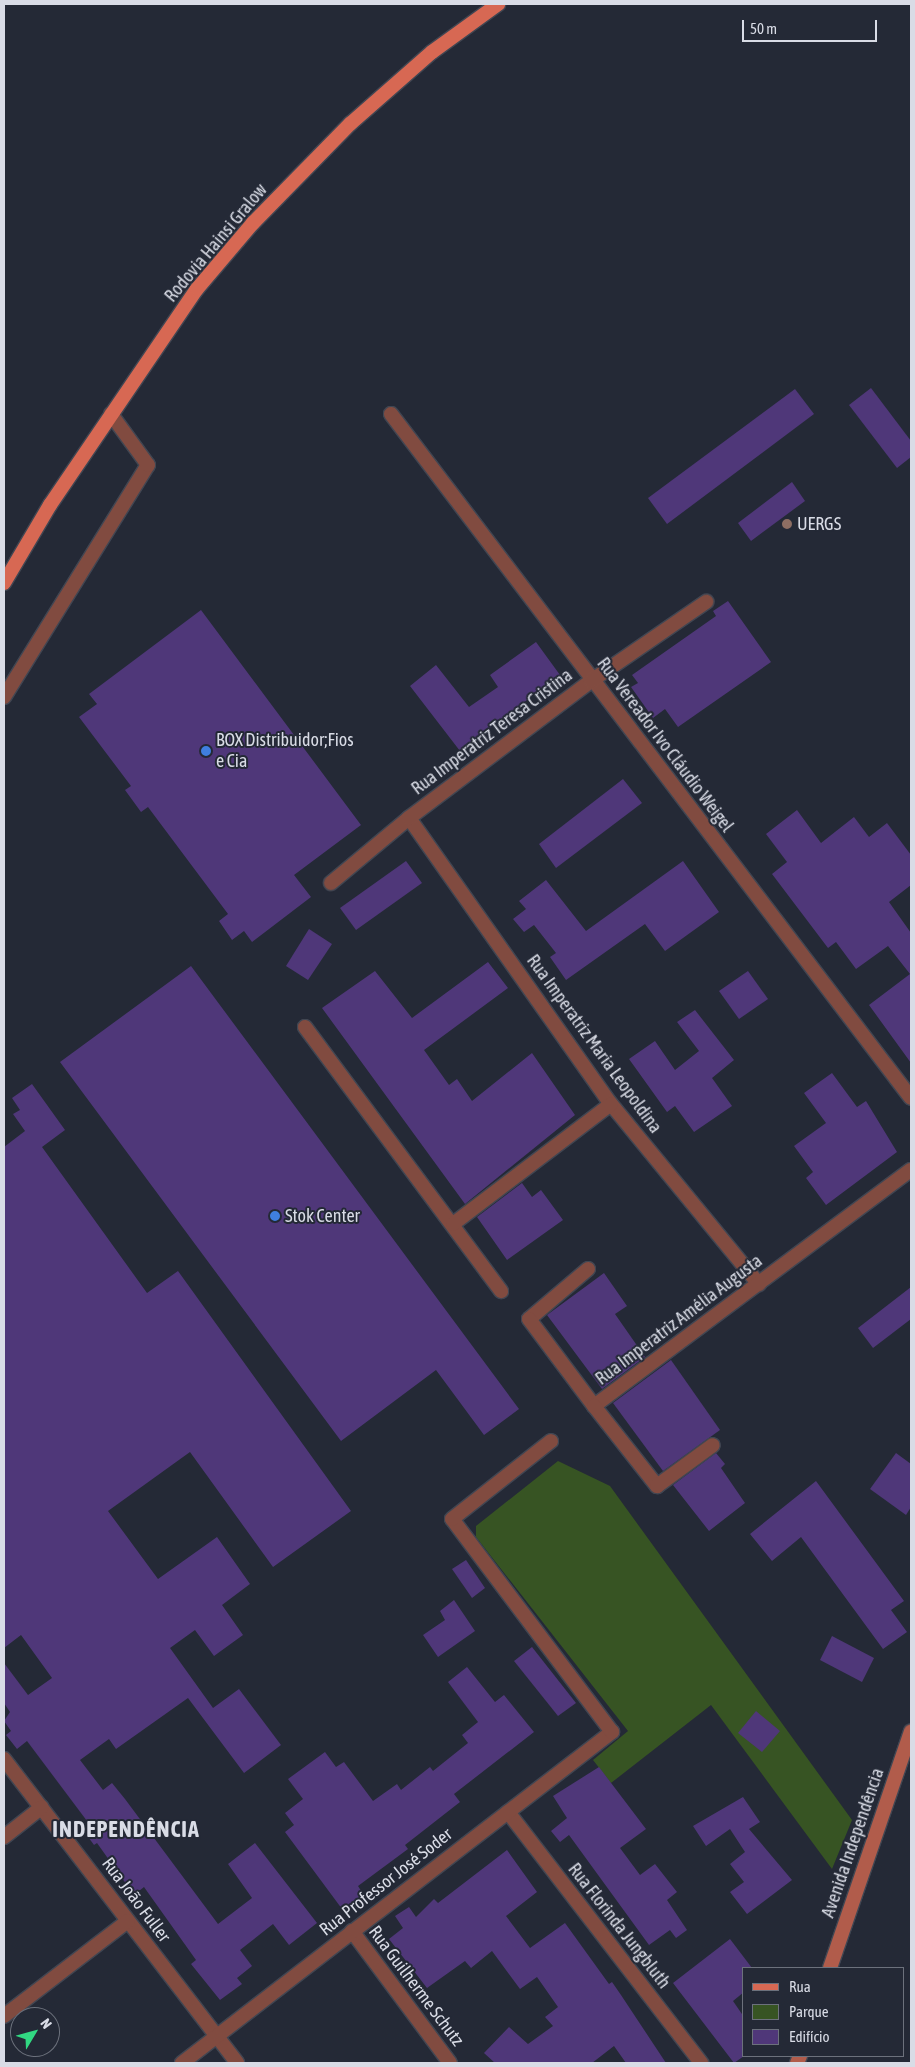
<!DOCTYPE html>
<html>
<head>
<meta charset="utf-8">
<style>
	body { margin:0 }
	#map { position:relative; width:915px; height:2067px; overflow:hidden; background:#242936; font-family:"Asap Condensed",sans-serif }
	div>[style] { position:absolute }
	[style*='--x'] { left:calc(var(--x)*1px); top:calc(var(--y)*1px); width:calc(var(--w)*1px); rotate:calc(var(--a)*1deg) }
	.green>* { inset:0; background:#375423 }
	.building>* { inset:0; background:#4f3779 }
	.roads { filter:drop-shadow(1px 0 #414652) drop-shadow(-1px 0 #414652) drop-shadow(0 1px #414652) drop-shadow(0 -1px #414652) }
	.minor>* { height:14px; margin:-7px; padding:0 7px; transform-origin:7px; border-radius:7px; background:#814b40 }
	.tertiary>* { height:14px; margin:-7px; padding:0 7px; transform-origin:7px; border-radius:7px; background:#814b40 }
	.secondary>* { height:14px; margin:-7px; padding:0 7px; transform-origin:7px; border-radius:7px; background:#b15c4b }
	.primary>* { height:14px; margin:-7px; padding:0 7px; transform-origin:7px; border-radius:7px; background:#d76853 }
	.dots>* { width:14px; height:14px; translate:-50% -50%; box-sizing:border-box; border:2px solid #242936; border-radius:50% }
	span { translate:-50% -50%; white-space:nowrap; text-align:center; line-height:1.15; -webkit-text-stroke:4px #242936; paint-order:stroke }
	.street-label { font-size:18px; color:#d9dce6 }
	.poi-label { font-size:18px; color:#d9dce6 }
	.left { translate:0 -50%; text-align:left }
	.district-label { font-size:22px; color:#d9dce6; font-weight:700; letter-spacing:1px }
	.frame { position:absolute; inset:0; border:5px solid #d9dce6; pointer-events:none }
	.legend { position:absolute; left:742px; top:1967px; width:162px; height:90px; box-sizing:border-box; background:#242936; border:1px solid #6c717c; margin:0; padding:6px 9px; list-style:none; font-size:15px; color:#d9dce6 }
	.legend li { display:flex; align-items:center; gap:10px; height:25px }
	.legend b { width:25px; border:1px solid #6c717c }
	.north { position:absolute; left:10px; top:2007px; width:50px; height:50px; box-sizing:border-box; background:#242936; border:1px solid #6c717c; border-radius:50%; rotate:53deg; font-size:14px; font-weight:700; line-height:20px; text-align:center; color:#d9dce6 }
	.north::after { content:''; display:block; margin:auto; width:18px; height:22px; background:#31d882; clip-path:polygon(50% 0,100% 100%,50% 72%,0 100%) }
	.scale { position:absolute; left:742px; top:20px; width:135px; height:22px; box-sizing:border-box; border:2px solid #d9dce6; border-top:0; padding-left:6px; font-size:15px; line-height:18px; white-space:nowrap; color:#d9dce6; -webkit-text-stroke:4px #242936; paint-order:stroke }
</style>
</head>
<body>
<div id="map">
	<div class="green">
		<i style="clip-path:polygon(558px 1461px,610px 1486px,852px 1820px,832px 1869px,711px 1705px,611px 1783px,593px 1760px,628px 1731px,476px 1537px,476px 1526px)"></i>
	</div>
	<div class="building">
		<i style="clip-path:polygon(871px 388px,911px 441px,911px 457px,897px 468px,849px 405px)"></i>
		<i style="clip-path:polygon(795px 389px,814px 414px,667px 524px,648px 498px)"></i>
		<i style="clip-path:polygon(792px 482px,805px 501px,751px 541px,738px 523px)"></i>
		<i style="clip-path:polygon(728px 601px,771px 662px,678px 727px,665px 709px,653px 718px,631px 687px,638px 683px,632px 675px,716px 616px,713px 611px)"></i>
		<i style="clip-path:polygon(201px 610px,361px 825px,294px 875px,311px 897px,252px 942px,244px 931px,232px 940px,219px 921px,228px 914px,148px 807px,141px 812px,125px 790px,131px 786px,79px 717px,97px 704px,89px 694px)"></i>
		<i style="clip-path:polygon(536px 642px,560px 675px,460px 751px,410px 686px,436px 665px,469px 707px,498px 687px,490px 675px)"></i>
		<i style="clip-path:polygon(623px 779px,642px 803px,556px 868px,539px 844px)"></i>
		<i style="clip-path:polygon(797px 810px,821px 843px,854px 817px,869px 837px,887px 823px,911px 855px,911px 885px,889px 902px,911px 933px,911px 1063px,869px 1005px,910px 974px,888px 946px,856px 969px,836px 942px,828px 948px,772px 874px,787px 862px,766px 834px)"></i>
		<i style="clip-path:polygon(406px 861px,422px 883px,356px 930px,340px 908px)"></i>
		<i style="clip-path:polygon(683px 861px,719px 912px,665px 951px,645px 924px,566px 980px,550px 957px,556px 953px,534px 925px,524px 932px,513px 919px,526px 909px,519px 901px,546px 880px,586px 931px)"></i>
		<i style="clip-path:polygon(309px 929px,332px 944px,308px 980px,286px 966px)"></i>
		<i style="clip-path:polygon(488px 962px,508px 988px,424px 1050px,449px 1085px,457px 1079px,472px 1101px,532px 1053px,575px 1115px,465px 1204px,322px 1008px,375px 971px,412px 1018px)"></i>
		<i style="clip-path:polygon(191px 966px,519px 1409px,484px 1435px,436px 1370px,341px 1441px,60px 1062px)"></i>
		<i style="clip-path:polygon(748px 971px,768px 999px,739px 1019px,719px 991px)"></i>
		<i style="clip-path:polygon(695px 1010px,734px 1060px,712px 1078px,732px 1106px,694px 1132px,675px 1106px,667px 1112px,629px 1059px,655px 1041px,675px 1070px,699px 1051px,677px 1022px)"></i>
		<i style="clip-path:polygon(832px 1073px,857px 1107px,866px 1101px,897px 1152px,826px 1205px,806px 1178px,813px 1172px,794px 1146px,826px 1123px,804px 1093px)"></i>
		<i style="clip-path:polygon(32px 1084px,65px 1130px,42px 1147px,147px 1293px,178px 1271px,351px 1511px,273px 1567px,190px 1452px,108px 1511px,158px 1579px,217px 1537px,250px 1584px,222px 1605px,243px 1635px,214px 1656px,195px 1630px,170px 1648px,213px 1708px,239px 1689px,281px 1745px,244px 1773px,188px 1698px,116px 1749px,109px 1739px,80px 1760px,103px 1790px,112px 1783px,125px 1799px,218px 1924px,252px 1898px,228px 1864px,255px 1843px,317px 1923px,289px 1945px,273px 1924px,240px 1950px,252px 1966px,237px 1978px,242px 1984px,220px 2000px,191px 1964px,196px 1960px,144px 1887px,134px 1895px,97px 1843px,94px 1845px,83px 1830px,90px 1825px,27px 1741px,17px 1749px,6px 1735px,11px 1731px,4px 1721px,10px 1712px,4px 1703px,4px 1663px,28px 1695px,52px 1678px,21px 1635px,4px 1648px,4px 1147px,25px 1131px,13px 1114px,20px 1110px,12px 1098px)"></i>
		<i style="clip-path:polygon(522px 1183px,532px 1197px,541px 1190px,563px 1220px,507px 1260px,477px 1217px)"></i>
		<i style="clip-path:polygon(604px 1273px,627px 1306px,615px 1314px,645px 1357px,602px 1389px,547px 1315px)"></i>
		<i style="clip-path:polygon(911px 1287px,911px 1319px,873px 1348px,858px 1328px)"></i>
		<i style="clip-path:polygon(671px 1360px,720px 1430px,663px 1471px,613px 1403px)"></i>
		<i style="clip-path:polygon(716px 1453px,725px 1464px,721px 1468px,745px 1503px,709px 1531px,673px 1485px)"></i>
		<i style="clip-path:polygon(896px 1453px,911px 1464px,911px 1507px,906px 1515px,870px 1489px)"></i>
		<i style="clip-path:polygon(816px 1481px,904px 1601px,891px 1610px,907px 1632px,883px 1649px,801px 1537px,772px 1561px,750px 1534px)"></i>
		<i style="clip-path:polygon(466px 1560px,485px 1588px,472px 1598px,452px 1569px)"></i>
		<i style="clip-path:polygon(454px 1600px,475px 1631px,438px 1657px,423px 1635px,445px 1620px,440px 1611px)"></i>
		<i style="clip-path:polygon(832px 1636px,874px 1658px,862px 1682px,820px 1660px)"></i>
		<i style="clip-path:polygon(532px 1647px,576px 1703px,558px 1716px,514px 1661px)"></i>
		<i style="clip-path:polygon(467px 1667px,495px 1702px,504px 1695px,534px 1732px,454px 1794px,460px 1802px,405px 1845px,408px 1849px,358px 1886px,365px 1897px,345px 1913px,285px 1832px,294px 1825px,285px 1813px,303px 1799px,288px 1779px,325px 1752px,336px 1767px,344px 1762px,373px 1801px,397px 1784px,401px 1790px,430px 1767px,433px 1771px,468px 1743px,462px 1735px,478px 1722px,448px 1682px)"></i>
		<i style="clip-path:polygon(756px 1711px,780px 1731px,762px 1752px,738px 1733px)"></i>
		<i style="clip-path:polygon(599px 1767px,646px 1829px,620px 1848px,640px 1875px,655px 1864px,677px 1892px,667px 1900px,687px 1930px,676px 1938px,670px 1930px,649px 1945px,569px 1835px,560px 1842px,551px 1831px,567px 1818px,553px 1796px)"></i>
		<i style="clip-path:polygon(743px 1797px,760px 1822px,749px 1829px,792px 1880px,747px 1914px,730px 1892px,744px 1882px,730px 1864px,745px 1852px,730px 1829px,706px 1846px,693px 1826px)"></i>
		<i style="clip-path:polygon(507px 1850px,537px 1892px,506px 1916px,530px 1948px,565px 1923px,609px 1984px,612px 1982px,621px 1995px,666px 2063px,626px 2063px,614px 2046px,592px 2063px,495px 2063px,484px 2053px,509px 2027px,528px 2044px,553px 2026px,545px 2017px,558px 2007px,537px 1977px,520px 1989px,492px 1951px,471px 1968px,465px 1961px,427px 1988px,389px 1939px,403px 1928px,395px 1916px,409px 1907px,416px 1917px,434px 1899px,438px 1903px)"></i>
		<i style="clip-path:polygon(730px 1939px,752px 1968px,744px 1968px,744px 1992px,733px 2001px,744px 2017px,744px 2056px,734px 2063px,673px 1983px)"></i>
	</div>
	<div class="roads">
		<div class="minor">
			<i style="--x:391;--y:414;--w:859;--a:52.76"></i>
			<i style="--x:409;--y:818;--w:350;--a:54.8"></i>
			<i style="--x:611;--y:1104;--w:233;--a:50.6"></i>
			<i style="--x:331;--y:883;--w:102;--a:-39.8"></i>
			<i style="--x:409;--y:818;--w:228;--a:-37"></i>
			<i style="--x:591;--y:681;--w:140;--a:-34.5"></i>
			<i style="--x:305;--y:1027;--w:329;--a:53.4"></i>
			<i style="--x:453;--y:1224;--w:198;--a:-37.2"></i>
			<i style="--x:588;--y:1269;--w:77;--a:139.7"></i>
			<i style="--x:529;--y:1319;--w:109;--a:53.2"></i>
			<i style="--x:594;--y:1406;--w:395;--a:-36.7"></i>
			<i style="--x:594;--y:1406;--w:102;--a:51.8"></i>
			<i style="--x:657;--y:1486;--w:69;--a:-36.2"></i>
			<i style="--x:4;--y:1759;--w:383;--a:52.5"></i>
			<i style="--x:508;--y:1812;--w:317;--a:52.4"></i>
			<i style="--x:4;--y:1837;--w:48;--a:-38.3"></i>
			<i style="--x:352;--y:1931;--w:164;--a:53.4"></i>
			<i style="--x:4;--y:2016;--w:156;--a:-37.5"></i>
			<i style="--x:182;--y:2063;--w:543;--a:-37.59"></i>
			<i style="--x:612;--y:1732;--w:266;--a:-126.9"></i>
			<i style="--x:452;--y:1519;--w:126;--a:-38.2"></i>
		</div>
		<div class="tertiary">
			<i style="--x:4;--y:697;--w:273;--a:-58.2"></i>
			<i style="--x:148;--y:465;--w:63;--a:-126"></i>
		</div>
		<div class="secondary">
			<i style="--x:830;--y:1968;--w:250;--a:-71.1"></i>
			<i style="--x:797;--y:2063;--w:8;--a:-67"></i>
		</div>
		<div class="primary">
			<i style="--x:4;--y:583;--w:91;--a:-59.5"></i>
			<i style="--x:50;--y:505;--w:261;--a:-55.8"></i>
			<i style="--x:197;--y:289;--w:87;--a:-49.7"></i>
			<i style="--x:253;--y:223;--w:139;--a:-45.6"></i>
			<i style="--x:350;--y:124;--w:109;--a:-41.3"></i>
			<i style="--x:432;--y:52;--w:82;--a:-36"></i>
		</div>
	</div>
	<div class="dots">
		<i style="left:787px;top:524px;background:#8d6e63"></i>
		<i style="left:206px;top:751px;background:#3f7fe0"></i>
		<i style="left:275px;top:1216px;background:#3f7fe0"></i>
	</div>
	<div class="street-label">
		<span style="left:216px;top:243px;rotate:-50deg">Rodovia Hainsi Gralow</span>
		<span style="left:492px;top:732px;rotate:-37deg">Rua Imperatriz Teresa Cristina</span>
		<span style="left:665px;top:745px;rotate:53deg">Rua Vereador Ivo Cláudio Weigel</span>
		<span style="left:594px;top:1044px;rotate:54deg">Rua Imperatriz Maria Leopoldina</span>
		<span style="left:679px;top:1320px;rotate:-37deg">Rua Imperatriz Amélia Augusta</span>
		<span style="left:853px;top:1843px;rotate:-71deg">Avenida Independência</span>
		<span style="left:386px;top:1882px;rotate:-38deg">Rua Professor José Soder</span>
		<span style="left:136px;top:1900px;rotate:53deg">Rua João Fuller</span>
		<span style="left:619px;top:1926px;rotate:52deg">Rua Florinda Jungbluth</span>
		<span style="left:416px;top:1986px;rotate:53deg">Rua Guilherme Schutz</span>
	</div>
	<div class="poi-label">
		<span class="left" style="left:797px;top:524px">UERGS</span>
		<span class="left" style="left:216px;top:751px">BOX Distribuidor;Fios<br>e Cia</span>
		<span class="left" style="left:285px;top:1216px">Stok Center</span>
	</div>
	<div class="district-label">
		<span style="left:126px;top:1830px">INDEPENDÊNCIA</span>
	</div>
	<div class="frame"></div>
	<ul class="legend">
	<li><b style="height:6px;background:#d76853"></b>Rua</li>
	<li><b style="height:14px;background:#375423"></b>Parque</li>
	<li><b style="height:14px;background:#4f3779"></b>Edifício</li>
	</ul>
	<div class="north">N</div>
	<div class="scale">50 m</div>
</div>
</body>
</html>
